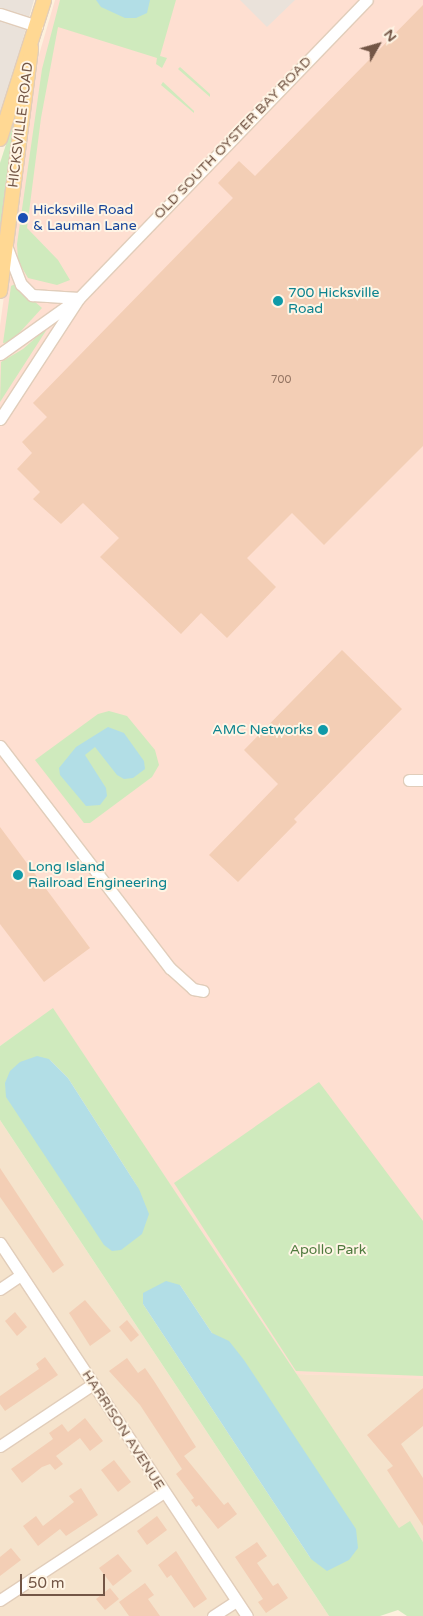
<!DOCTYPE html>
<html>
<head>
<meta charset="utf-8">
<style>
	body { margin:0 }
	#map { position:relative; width:423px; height:1616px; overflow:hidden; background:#fdf1de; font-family:"Varela Round",sans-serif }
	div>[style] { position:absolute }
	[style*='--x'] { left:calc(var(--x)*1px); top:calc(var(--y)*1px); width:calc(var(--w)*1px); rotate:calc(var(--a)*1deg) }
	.residential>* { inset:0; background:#f5e3cc }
	.commercial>* { inset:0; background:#fedfd1 }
	.industrial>* { inset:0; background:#eae2da }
	.green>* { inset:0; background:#cfeabd }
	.water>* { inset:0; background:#b2dee6 }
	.building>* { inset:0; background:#f3ceb5 }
	.roads { filter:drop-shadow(1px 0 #e1cdba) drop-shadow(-1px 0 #e1cdba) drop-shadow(0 1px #e1cdba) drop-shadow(0 -1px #e1cdba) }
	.minor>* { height:11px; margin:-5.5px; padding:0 5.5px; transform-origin:5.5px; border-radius:5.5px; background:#fff }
	.major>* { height:14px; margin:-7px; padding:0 7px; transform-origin:7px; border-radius:7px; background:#ffd893 }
	.dots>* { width:14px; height:14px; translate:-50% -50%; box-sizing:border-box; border:2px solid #fff5e5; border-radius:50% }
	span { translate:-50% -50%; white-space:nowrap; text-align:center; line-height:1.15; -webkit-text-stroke:4px #fff5e5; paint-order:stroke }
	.number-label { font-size:11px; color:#937462 }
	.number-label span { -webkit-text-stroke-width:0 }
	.street-label { font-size:14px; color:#735646 }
	.transit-label { font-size:14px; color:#164399 }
	.left { translate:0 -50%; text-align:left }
	.culture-label { font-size:14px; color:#0d838f }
	.right { translate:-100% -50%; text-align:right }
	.park-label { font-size:14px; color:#4e793d }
	.north { position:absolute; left:353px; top:20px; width:50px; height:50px; -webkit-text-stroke:4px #fff5e5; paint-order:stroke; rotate:52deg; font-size:14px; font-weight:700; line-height:20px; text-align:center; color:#735646 }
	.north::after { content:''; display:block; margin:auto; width:18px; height:22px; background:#735646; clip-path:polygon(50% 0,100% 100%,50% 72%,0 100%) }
	.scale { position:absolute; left:20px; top:1574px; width:85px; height:22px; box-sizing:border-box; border:2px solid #735646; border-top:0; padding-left:6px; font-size:15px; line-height:18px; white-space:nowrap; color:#735646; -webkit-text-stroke:4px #fff5e5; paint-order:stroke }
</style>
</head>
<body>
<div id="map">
	<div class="residential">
		<i style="clip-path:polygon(0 1120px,329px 1616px,0 1616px)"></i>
		<i style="clip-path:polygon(296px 1374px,423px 1377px,423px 1542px,410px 1522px,399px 1529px)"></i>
	</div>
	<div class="commercial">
		<i style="clip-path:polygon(55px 0,423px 0,423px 1379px,296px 1374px,53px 1009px,0 1046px,0 326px,34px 72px)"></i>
	</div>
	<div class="industrial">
		<i style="clip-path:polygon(0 0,34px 0,0 120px)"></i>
		<i style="clip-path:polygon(240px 0,295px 0,267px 27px)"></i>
	</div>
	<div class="green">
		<i style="clip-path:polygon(60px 0,176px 0,160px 56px,167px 58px,162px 68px,156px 64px,157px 58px,58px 27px,41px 118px,27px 228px,58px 260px,70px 280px,57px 285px,28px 278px,18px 261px,17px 244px,42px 69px)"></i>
		<i style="clip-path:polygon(180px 67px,210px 94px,210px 97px,178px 69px)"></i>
		<i style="clip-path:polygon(163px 82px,194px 111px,194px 113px,161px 85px)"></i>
		<i style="clip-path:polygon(13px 123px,14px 127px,0 239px,0 163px)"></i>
		<i style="clip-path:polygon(15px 284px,42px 308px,11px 342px,3px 343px,11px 286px)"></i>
		<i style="clip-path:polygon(49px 326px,0 402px,1px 362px,23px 349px)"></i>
		<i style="clip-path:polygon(109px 711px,127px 716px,155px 750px,159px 765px,152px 777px,90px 823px,84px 823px,35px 760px,98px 714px)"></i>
		<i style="clip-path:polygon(evenodd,53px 1008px,399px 1528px,410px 1521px,423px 1542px,423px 1616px,407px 1616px,398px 1610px,380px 1616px,329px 1616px,0 1120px,0 1046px,53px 1008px,49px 1059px,68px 1078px,139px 1189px,49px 1059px,53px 1008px,180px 1285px,212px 1333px,311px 1559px,143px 1304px,144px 1293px,180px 1285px)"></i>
		<i style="clip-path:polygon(319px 1082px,423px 1221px,423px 1376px,296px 1371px,174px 1183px)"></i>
	</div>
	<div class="water">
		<i style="clip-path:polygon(96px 0,150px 0,147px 13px,136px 18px,125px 18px,101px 7px)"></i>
		<i style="clip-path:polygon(108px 727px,124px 733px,144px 761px,145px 769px,133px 778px,124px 779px,117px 775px,95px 747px,85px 755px,106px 788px,107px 796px,100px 805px,86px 806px,60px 775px,59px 768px,76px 747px)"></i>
		<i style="clip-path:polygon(37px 1056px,49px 1059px,68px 1078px,139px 1189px,149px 1214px,142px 1234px,121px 1250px,112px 1251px,104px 1245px,6px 1097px,5px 1083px,10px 1071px,20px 1062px)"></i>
		<i style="clip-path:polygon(166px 1281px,180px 1285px,212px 1333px,229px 1341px,244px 1360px,356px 1529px,358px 1548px,349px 1560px,327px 1571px,311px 1559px,143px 1304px,143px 1293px)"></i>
	</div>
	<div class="building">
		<i style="clip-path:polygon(423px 5px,423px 446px,324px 545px,292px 513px,247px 558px,276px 587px,227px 638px,201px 613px,181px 634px,100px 557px,119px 538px,83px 503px,61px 524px,33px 499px,40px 492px,17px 469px,32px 453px,22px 442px,47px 417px,33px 403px,233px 198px,218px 183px,239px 161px,255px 176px)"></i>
		<i style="clip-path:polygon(342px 650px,402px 709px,294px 819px,297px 822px,238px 882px,209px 855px,278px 784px,244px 750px)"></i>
		<i style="clip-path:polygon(0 827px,90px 948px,44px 982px,0 924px)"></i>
		<i style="clip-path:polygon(0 1168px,64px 1265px,53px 1273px,0 1197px)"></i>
		<i style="clip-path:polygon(85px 1300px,111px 1331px,90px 1346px,69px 1313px)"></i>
		<i style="clip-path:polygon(15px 1312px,27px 1327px,17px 1336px,5px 1321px)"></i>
		<i style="clip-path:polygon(127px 1320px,139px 1335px,131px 1342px,119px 1327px)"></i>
		<i style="clip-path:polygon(45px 1357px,58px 1375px,5px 1411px,0 1404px,0 1396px,39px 1369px,36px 1364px)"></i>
		<i style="clip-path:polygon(127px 1358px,138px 1373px,145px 1368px,154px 1381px,196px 1447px,184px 1456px,224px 1505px,228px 1502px,237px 1514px,218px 1529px,199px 1505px,196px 1507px,191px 1500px,194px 1498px,176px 1474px,182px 1469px,140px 1405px,109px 1371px)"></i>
		<i style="clip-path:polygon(423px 1388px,423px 1426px,401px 1444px,423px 1478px,423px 1526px,387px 1470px,393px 1466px,367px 1435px)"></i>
		<i style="clip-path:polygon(85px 1418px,103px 1441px,90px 1451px,80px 1438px,56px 1456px,63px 1464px,55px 1470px,50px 1464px,42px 1467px,22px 1483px,11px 1469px,53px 1439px,49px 1433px,62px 1424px,68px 1432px)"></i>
		<i style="clip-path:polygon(114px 1460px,131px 1482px,118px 1492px,101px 1470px)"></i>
		<i style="clip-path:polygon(81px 1488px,98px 1515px,66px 1536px,60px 1529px,38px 1546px,23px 1526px,36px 1516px,43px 1526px,74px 1502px,69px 1496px)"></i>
		<i style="clip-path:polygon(157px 1516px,167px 1530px,147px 1545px,137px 1531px)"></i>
		<i style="clip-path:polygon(257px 1542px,267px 1556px,257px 1563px,273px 1586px,278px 1583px,288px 1598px,266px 1613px,258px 1602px,263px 1599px,235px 1557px)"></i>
		<i style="clip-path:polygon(11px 1548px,21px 1560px,0 1576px,0 1557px)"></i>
		<i style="clip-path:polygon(176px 1551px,207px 1599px,194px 1608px,171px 1575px,167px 1578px,158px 1565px)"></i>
		<i style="clip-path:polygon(118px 1554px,132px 1571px,113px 1586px,99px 1568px)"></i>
		<i style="clip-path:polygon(145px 1583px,154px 1595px,148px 1599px,160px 1616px,129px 1616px,119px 1602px)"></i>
		<i style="clip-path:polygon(110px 1588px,119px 1599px,105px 1610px,96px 1599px)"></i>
	</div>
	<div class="roads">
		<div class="minor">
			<i style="--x:0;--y:14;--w:39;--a:18"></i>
			<i style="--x:7;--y:248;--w:39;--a:69"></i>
			<i style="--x:21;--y:284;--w:16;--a:45"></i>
			<i style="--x:32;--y:295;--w:47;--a:3.7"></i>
			<i style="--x:0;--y:354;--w:90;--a:-35.5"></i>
			<i style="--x:0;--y:419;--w:145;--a:-56.9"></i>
			<i style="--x:79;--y:298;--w:414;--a:-46"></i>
			<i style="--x:0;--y:746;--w:280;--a:52.6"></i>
			<i style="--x:170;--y:968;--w:31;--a:42"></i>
			<i style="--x:193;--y:989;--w:10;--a:11"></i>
			<i style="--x:409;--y:780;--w:14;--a:0"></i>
			<i style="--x:0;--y:1243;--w:447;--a:56.5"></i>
			<i style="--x:0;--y:1289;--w:25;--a:-34"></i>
			<i style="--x:0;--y:1446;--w:112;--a:-33.7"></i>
			<i style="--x:0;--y:1600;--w:196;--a:-33.4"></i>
			<i style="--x:213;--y:1616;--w:27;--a:-33"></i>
		</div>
		<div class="major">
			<i style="--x:0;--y:139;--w:146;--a:-72.4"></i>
			<i style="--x:0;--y:291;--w:245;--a:-82.7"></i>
		</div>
	</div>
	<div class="dots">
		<i style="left:23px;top:218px;background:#1a4fb4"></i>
		<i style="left:278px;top:301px;background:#0f9aa8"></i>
		<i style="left:323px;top:730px;background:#0f9aa8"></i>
		<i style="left:18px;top:875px;background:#0f9aa8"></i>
	</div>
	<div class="number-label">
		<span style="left:281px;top:380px">700</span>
	</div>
	<div class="street-label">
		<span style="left:21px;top:125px;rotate:-83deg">HICKSVILLE ROAD</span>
		<span style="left:233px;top:138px;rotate:-46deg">OLD SOUTH OYSTER BAY ROAD</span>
		<span style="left:123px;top:1430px;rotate:57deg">HARRISON AVENUE</span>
	</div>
	<div class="transit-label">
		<span class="left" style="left:33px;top:218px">Hicksville Road<br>&amp; Lauman Lane</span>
	</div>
	<div class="culture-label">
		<span class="left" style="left:288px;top:301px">700 Hicksville<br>Road</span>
		<span class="right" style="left:313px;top:730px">AMC Networks</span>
		<span class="left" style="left:28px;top:875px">Long Island<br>Railroad Engineering</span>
	</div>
	<div class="park-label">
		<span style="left:328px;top:1250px">Apollo Park</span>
	</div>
	<div class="north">N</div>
	<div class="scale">50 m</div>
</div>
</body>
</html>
